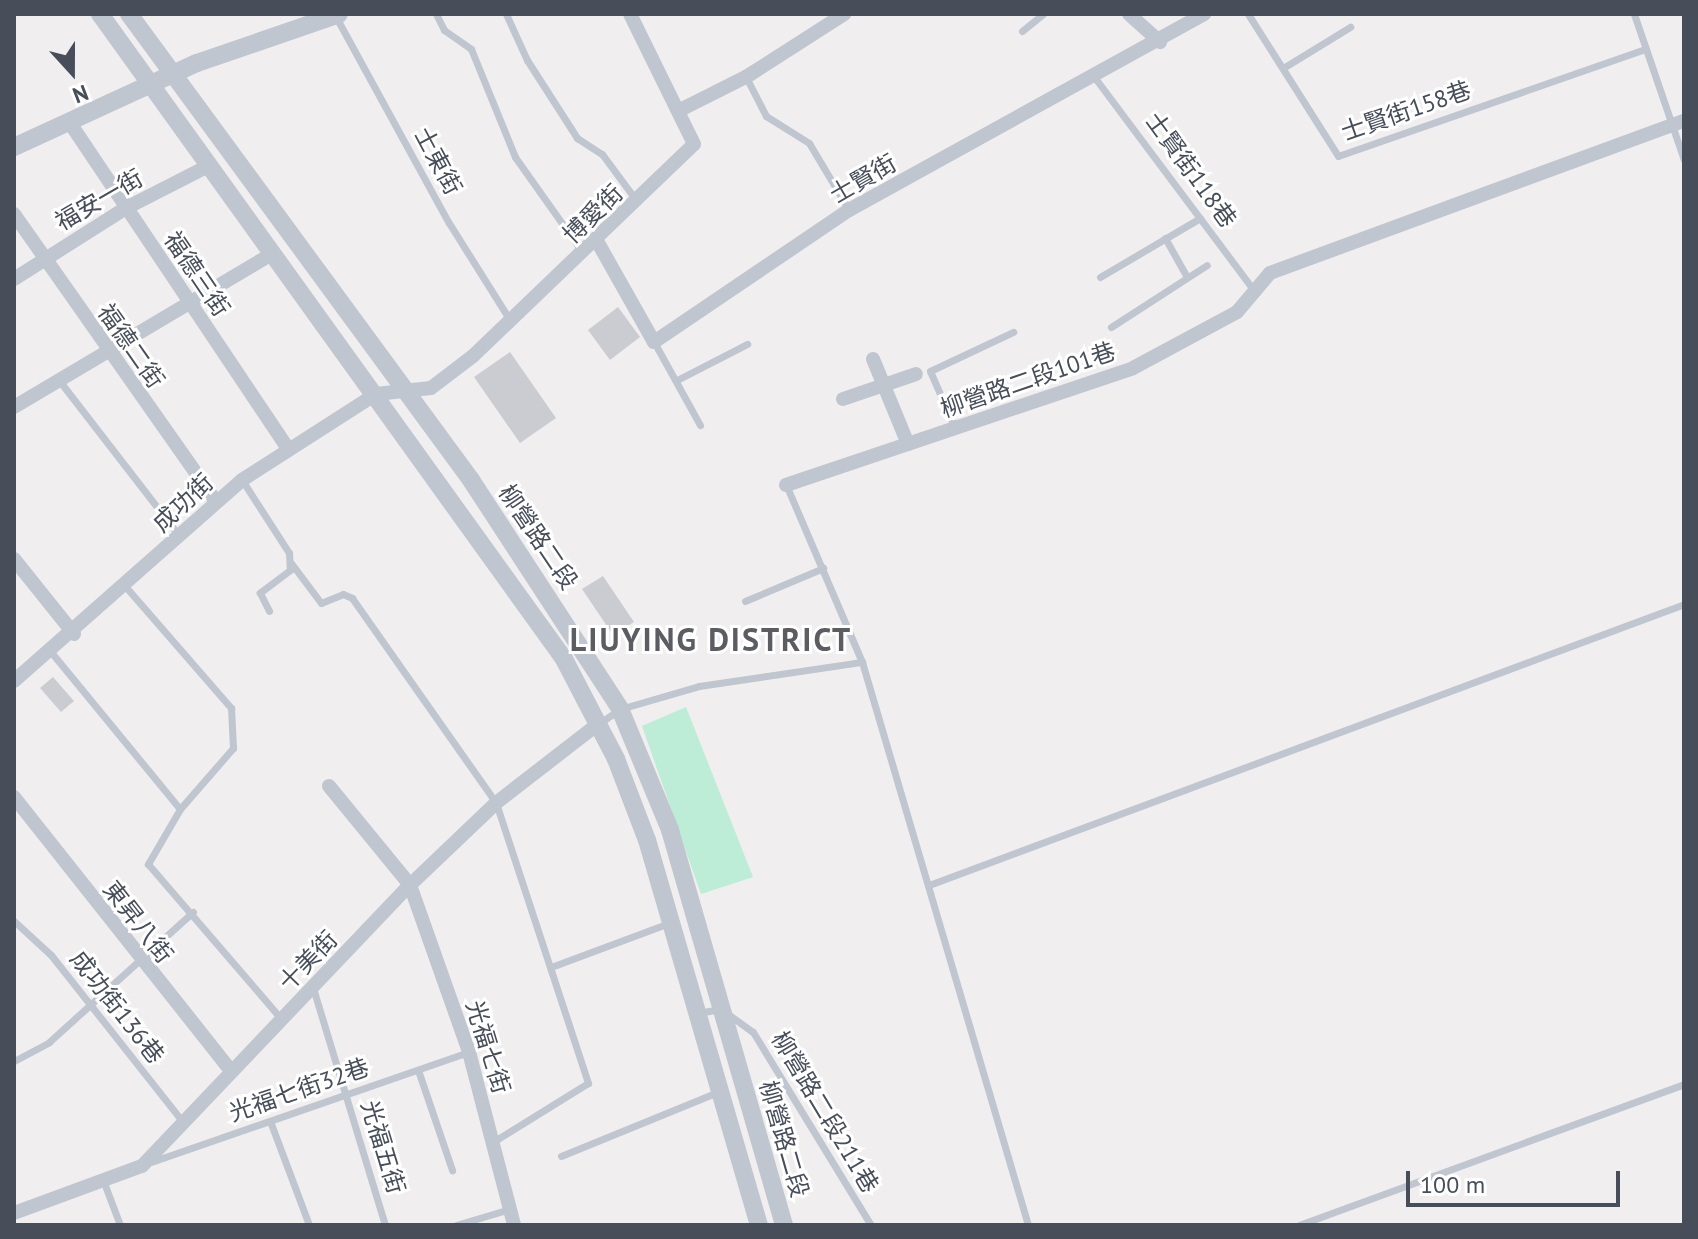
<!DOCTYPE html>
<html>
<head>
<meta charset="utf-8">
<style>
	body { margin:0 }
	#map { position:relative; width:1698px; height:1239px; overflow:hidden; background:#f0eeee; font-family:"PT Sans","Noto Sans TC",sans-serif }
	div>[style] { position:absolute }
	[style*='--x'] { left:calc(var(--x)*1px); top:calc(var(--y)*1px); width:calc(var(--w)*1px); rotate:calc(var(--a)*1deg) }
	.green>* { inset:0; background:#bdecd7 }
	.building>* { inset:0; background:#cbccd2 }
	.service>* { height:7px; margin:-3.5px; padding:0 3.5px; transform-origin:3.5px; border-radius:3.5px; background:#bfc6cf }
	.minor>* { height:14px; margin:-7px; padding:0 7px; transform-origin:7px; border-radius:7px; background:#bfc6cf }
	.tertiary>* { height:18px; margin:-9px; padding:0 9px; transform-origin:9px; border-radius:9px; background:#bfc6cf }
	span { translate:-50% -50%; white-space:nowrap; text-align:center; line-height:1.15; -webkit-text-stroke:6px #fff; paint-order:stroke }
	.street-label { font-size:24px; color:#474e5a }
	.district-label { font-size:32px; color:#5b5d62; font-weight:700; letter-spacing:2px }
	.frame { position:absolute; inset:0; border:16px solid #474e5a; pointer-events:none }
	.north { position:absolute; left:32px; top:32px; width:80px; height:80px; -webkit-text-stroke:6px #fff; paint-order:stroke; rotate:159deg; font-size:22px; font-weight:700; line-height:32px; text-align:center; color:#474e5a }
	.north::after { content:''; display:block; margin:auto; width:28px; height:36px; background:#474e5a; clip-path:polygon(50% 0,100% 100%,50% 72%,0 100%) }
	.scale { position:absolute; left:1406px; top:1171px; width:214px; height:36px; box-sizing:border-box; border:4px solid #474e5a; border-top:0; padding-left:10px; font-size:24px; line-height:28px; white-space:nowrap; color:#474e5a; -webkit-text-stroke:6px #fff; paint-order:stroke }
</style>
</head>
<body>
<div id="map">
	<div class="green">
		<i style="clip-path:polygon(686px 707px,753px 877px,701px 894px,642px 726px)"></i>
	</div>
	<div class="building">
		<i style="clip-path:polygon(618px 307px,640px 337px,610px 360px,588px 330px)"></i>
		<i style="clip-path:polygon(510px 352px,556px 418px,520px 443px,474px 377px)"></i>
		<i style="clip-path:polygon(603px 576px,634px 622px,613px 635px,582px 589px)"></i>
		<i style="clip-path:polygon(53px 677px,74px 701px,61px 712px,40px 688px)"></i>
	</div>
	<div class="service">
		<i style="--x:436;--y:14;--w:18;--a:63"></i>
		<i style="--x:444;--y:30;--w:33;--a:35"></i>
		<i style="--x:471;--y:49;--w:117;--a:67.8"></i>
		<i style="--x:515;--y:157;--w:118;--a:54.7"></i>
		<i style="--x:506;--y:14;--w:51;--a:65.5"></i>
		<i style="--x:527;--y:60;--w:93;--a:57.3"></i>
		<i style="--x:577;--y:138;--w:30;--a:33"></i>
		<i style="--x:602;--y:154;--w:57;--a:53.5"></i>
		<i style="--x:1248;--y:14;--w:168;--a:57.6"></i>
		<i style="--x:1338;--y:156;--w:326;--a:-19.2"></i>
		<i style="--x:1634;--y:14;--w:154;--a:71.1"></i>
		<i style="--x:336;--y:17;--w:235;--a:61.3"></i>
		<i style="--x:449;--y:223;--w:117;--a:57.9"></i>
		<i style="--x:1022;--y:31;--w:27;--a:-39"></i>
		<i style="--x:1283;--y:68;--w:79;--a:-31.5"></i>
		<i style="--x:746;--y:77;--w:44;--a:62.9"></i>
		<i style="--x:766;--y:116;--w:51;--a:32.1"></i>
		<i style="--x:809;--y:143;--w:78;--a:59.2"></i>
		<i style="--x:1095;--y:78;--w:262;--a:53.2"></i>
		<i style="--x:1165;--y:238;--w:45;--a:60.6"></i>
		<i style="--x:1100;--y:277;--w:116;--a:-30.5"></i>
		<i style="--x:1111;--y:327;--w:114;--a:-32.9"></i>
		<i style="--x:654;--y:342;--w:95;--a:61"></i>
		<i style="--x:58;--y:379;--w:200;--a:52.3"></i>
		<i style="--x:677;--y:380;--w:79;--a:-27.2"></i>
		<i style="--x:955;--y:428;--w:62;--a:-113.7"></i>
		<i style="--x:930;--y:371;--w:92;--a:-25.2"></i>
		<i style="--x:242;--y:480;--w:87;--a:57.2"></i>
		<i style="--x:289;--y:553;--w:17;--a:87"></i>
		<i style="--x:290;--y:570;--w:38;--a:143"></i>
		<i style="--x:260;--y:593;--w:20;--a:63"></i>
		<i style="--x:291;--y:563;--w:50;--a:53.1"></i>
		<i style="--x:321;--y:603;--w:24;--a:-22"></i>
		<i style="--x:343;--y:594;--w:10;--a:24"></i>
		<i style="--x:352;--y:598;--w:251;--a:54.9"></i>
		<i style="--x:496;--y:803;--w:295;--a:71.8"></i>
		<i style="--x:588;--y:1083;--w:112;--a:148.2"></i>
		<i style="--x:125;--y:586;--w:162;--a:49"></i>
		<i style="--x:231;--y:708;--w:40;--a:87.1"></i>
		<i style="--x:233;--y:748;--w:81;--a:131"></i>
		<i style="--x:745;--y:601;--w:85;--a:-22.9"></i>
		<i style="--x:51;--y:652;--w:203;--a:50.6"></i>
		<i style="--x:180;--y:809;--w:64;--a:120.2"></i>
		<i style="--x:148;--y:864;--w:206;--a:49.3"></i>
		<i style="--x:862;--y:662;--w:587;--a:73.57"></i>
		<i style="--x:598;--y:724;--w:27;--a:-34"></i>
		<i style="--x:620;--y:709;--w:82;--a:-16.2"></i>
		<i style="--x:699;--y:686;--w:165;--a:-8.4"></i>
		<i style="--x:862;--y:662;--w:193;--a:-113.2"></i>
		<i style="--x:929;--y:885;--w:806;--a:-20.41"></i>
		<i style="--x:14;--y:921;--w:50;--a:42.6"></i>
		<i style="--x:51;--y:955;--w:213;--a:51.7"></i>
		<i style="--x:551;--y:967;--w:126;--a:-20.4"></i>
		<i style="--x:313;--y:988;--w:248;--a:73.1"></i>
		<i style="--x:698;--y:1013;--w:23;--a:-10"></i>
		<i style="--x:721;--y:1009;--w:39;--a:36"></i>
		<i style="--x:753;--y:1032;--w:226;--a:58.6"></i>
		<i style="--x:14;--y:1061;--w:40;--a:-28"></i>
		<i style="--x:49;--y:1042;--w:194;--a:-42.1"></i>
		<i style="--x:418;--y:1070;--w:106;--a:71.2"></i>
		<i style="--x:270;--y:1121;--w:111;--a:69.4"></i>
		<i style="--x:561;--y:1156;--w:170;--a:-22.2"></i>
		<i style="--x:151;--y:1162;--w:336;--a:-19.1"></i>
		<i style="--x:103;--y:1180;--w:48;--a:69.3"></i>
		<i style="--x:456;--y:1225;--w:56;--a:-16.5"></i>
		<i style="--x:1299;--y:1225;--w:410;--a:-20.1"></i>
	</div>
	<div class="minor">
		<i style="--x:1129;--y:14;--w:42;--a:42.1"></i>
		<i style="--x:680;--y:110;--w:74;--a:-26.6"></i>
		<i style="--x:746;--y:77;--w:117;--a:-32.7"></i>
		<i style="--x:70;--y:123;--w:392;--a:56.2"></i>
		<i style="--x:14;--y:214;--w:351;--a:54.9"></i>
		<i style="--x:597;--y:241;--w:116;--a:60.6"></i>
		<i style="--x:654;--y:342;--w:235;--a:-34.1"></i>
		<i style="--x:849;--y:210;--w:406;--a:-28.9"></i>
		<i style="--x:14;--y:279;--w:133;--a:-32.4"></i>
		<i style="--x:126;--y:208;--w:94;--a:-27.1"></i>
		<i style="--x:873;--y:359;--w:92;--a:67.6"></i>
		<i style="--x:843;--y:399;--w:77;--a:-18.9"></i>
		<i style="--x:14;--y:407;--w:301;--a:-30.7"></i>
		<i style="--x:786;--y:485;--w:366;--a:-18.6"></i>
		<i style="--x:1133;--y:368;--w:118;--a:-28.3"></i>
		<i style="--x:1237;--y:312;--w:51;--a:-49.8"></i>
		<i style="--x:1270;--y:273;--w:441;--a:-20.2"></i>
		<i style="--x:14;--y:559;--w:96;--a:51.3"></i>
		<i style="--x:14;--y:681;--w:304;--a:-41.4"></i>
		<i style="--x:242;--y:480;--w:159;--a:-32.7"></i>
		<i style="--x:376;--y:394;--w:55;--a:-6.2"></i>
		<i style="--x:431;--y:388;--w:53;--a:-37.3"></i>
		<i style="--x:473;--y:356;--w:306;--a:-43.8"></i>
		<i style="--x:694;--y:144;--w:145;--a:-116.2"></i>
		<i style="--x:329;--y:786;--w:128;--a:50.7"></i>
		<i style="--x:410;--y:885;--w:177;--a:70.5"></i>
		<i style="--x:469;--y:1052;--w:179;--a:75.4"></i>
		<i style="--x:14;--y:797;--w:350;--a:51.6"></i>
		<i style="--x:14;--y:1213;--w:136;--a:-20.2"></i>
		<i style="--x:142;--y:1166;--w:388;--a:-46.4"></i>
		<i style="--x:410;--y:885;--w:119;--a:-43.6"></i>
		<i style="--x:496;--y:803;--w:129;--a:-37.8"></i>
	</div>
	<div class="tertiary">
		<i style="--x:100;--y:14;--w:795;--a:54.27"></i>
		<i style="--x:564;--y:659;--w:113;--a:62.5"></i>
		<i style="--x:616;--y:759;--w:87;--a:69.1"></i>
		<i style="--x:647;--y:840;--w:401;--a:73.8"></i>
		<i style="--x:129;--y:14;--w:578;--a:53.72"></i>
		<i style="--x:471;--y:480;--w:273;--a:56.9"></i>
		<i style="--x:620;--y:709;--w:131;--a:67.5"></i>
		<i style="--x:670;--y:830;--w:411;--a:73.9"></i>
		<i style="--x:14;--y:147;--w:201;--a:-24.7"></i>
		<i style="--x:197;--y:63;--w:150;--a:-19"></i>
	</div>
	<div class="street-label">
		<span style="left:1406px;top:111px;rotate:-19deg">士賢街158巷</span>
		<span style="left:438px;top:161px;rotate:62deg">士東街</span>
		<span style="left:1191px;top:170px;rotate:54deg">士賢街118巷</span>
		<span style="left:863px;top:179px;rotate:-30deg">士賢街</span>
		<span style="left:99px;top:200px;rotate:-30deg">福安一街</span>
		<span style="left:593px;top:214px;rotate:-44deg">博愛街</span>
		<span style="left:197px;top:274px;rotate:56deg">福德三街</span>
		<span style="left:131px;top:346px;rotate:55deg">福德二街</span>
		<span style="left:1028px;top:380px;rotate:-19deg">柳營路二段101巷</span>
		<span style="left:183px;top:503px;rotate:-43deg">成功街</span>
		<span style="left:538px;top:537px;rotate:56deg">柳營路二段</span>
		<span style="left:138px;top:922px;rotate:52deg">東昇八街</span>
		<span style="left:308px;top:961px;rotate:-46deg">十美街</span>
		<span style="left:117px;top:1007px;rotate:52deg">成功街136巷</span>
		<span style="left:488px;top:1047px;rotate:73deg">光福七街</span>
		<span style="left:299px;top:1090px;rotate:-19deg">光福七街32巷</span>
		<span style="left:825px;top:1112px;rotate:59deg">柳營路二段211巷</span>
		<span style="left:784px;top:1139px;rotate:74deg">柳營路二段</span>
		<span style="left:383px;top:1147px;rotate:73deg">光福五街</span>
	</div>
	<div class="district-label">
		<span style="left:711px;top:639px">LIUYING DISTRICT</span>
	</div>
	<div class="frame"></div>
	<div class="north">N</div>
	<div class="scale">100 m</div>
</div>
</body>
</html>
